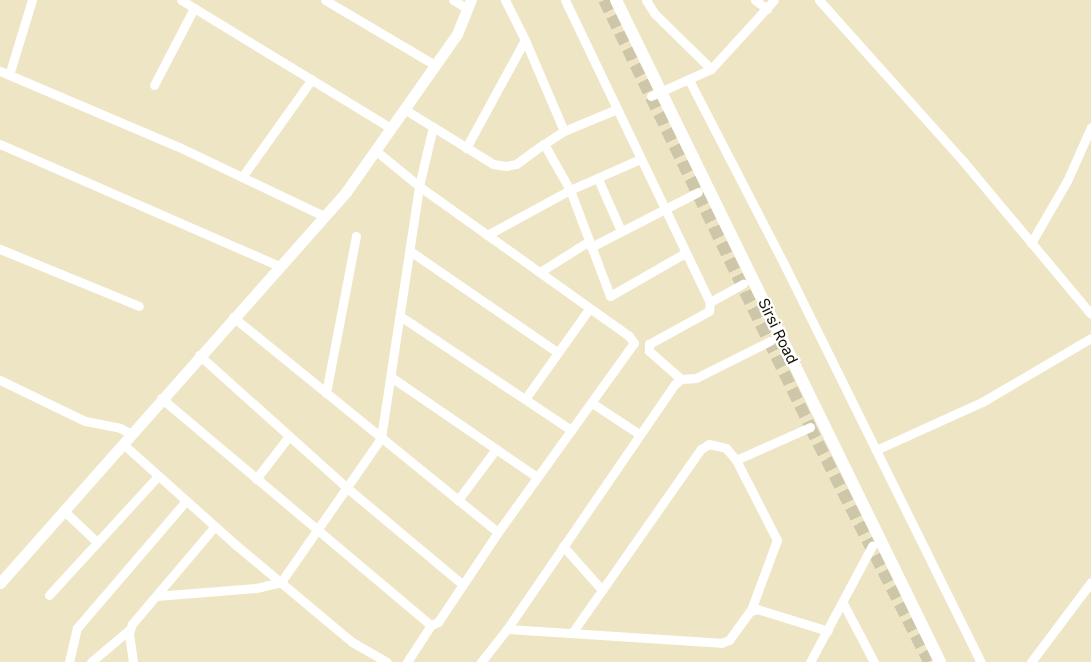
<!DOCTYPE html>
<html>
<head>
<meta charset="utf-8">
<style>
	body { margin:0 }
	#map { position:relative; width:1091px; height:662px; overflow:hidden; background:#eee5c4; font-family:Inter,sans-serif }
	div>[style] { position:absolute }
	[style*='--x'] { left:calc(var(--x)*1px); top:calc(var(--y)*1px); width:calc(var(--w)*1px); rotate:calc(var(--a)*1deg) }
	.secondary-tunnel>* { height:12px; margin-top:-6px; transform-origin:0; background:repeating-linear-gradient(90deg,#cec6a8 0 12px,transparent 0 18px) }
	.minor>* { height:9px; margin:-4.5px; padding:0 4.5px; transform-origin:4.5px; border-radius:4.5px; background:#fff }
	.tertiary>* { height:11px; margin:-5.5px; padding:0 5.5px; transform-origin:5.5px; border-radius:5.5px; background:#fff }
	.secondary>* { height:12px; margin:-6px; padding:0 6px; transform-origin:6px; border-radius:6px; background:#fff }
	span { translate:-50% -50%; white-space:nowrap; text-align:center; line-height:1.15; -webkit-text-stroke:4.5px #fff; paint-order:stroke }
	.street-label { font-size:15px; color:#161307 }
</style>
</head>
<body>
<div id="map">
	<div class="secondary-tunnel">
		<i style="--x:604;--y:0;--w:474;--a:64.2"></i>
		<i style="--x:810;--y:427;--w:263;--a:63.1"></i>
	</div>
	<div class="minor">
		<i style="--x:181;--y:0;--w:246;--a:31.4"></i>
		<i style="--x:325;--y:0;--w:128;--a:30.6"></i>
		<i style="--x:453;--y:0;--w:17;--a:31"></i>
		<i style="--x:505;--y:0;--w:45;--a:63.4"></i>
		<i style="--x:525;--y:40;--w:99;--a:66.8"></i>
		<i style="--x:565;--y:0;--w:335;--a:64.4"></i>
		<i style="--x:710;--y:302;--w:38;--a:-29"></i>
		<i style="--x:646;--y:0;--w:15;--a:58"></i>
		<i style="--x:654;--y:13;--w:80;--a:44.5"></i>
		<i style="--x:755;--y:0;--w:15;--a:37"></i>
		<i style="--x:819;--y:0;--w:216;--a:48.2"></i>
		<i style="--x:963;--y:161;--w:199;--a:50.1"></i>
		<i style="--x:0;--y:71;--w:192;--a:23"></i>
		<i style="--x:177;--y:146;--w:163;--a:25.5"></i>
		<i style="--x:9;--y:75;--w:78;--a:-73"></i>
		<i style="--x:689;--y:80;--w:207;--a:62.7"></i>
		<i style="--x:784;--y:264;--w:444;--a:63.7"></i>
		<i style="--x:154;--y:85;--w:87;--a:-62.5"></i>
		<i style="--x:651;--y:96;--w:66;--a:-24.2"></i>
		<i style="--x:711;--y:69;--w:93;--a:-47.6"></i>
		<i style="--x:404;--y:109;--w:105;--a:31.7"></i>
		<i style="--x:493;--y:164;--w:13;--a:9"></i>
		<i style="--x:506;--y:166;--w:10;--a:-11"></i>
		<i style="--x:516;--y:164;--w:34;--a:-36"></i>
		<i style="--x:617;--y:109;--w:57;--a:157.5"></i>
		<i style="--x:564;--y:131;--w:24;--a:147"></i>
		<i style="--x:544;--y:144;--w:53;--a:60.5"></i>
		<i style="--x:570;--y:190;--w:113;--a:69.3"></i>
		<i style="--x:610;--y:296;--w:86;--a:-29.8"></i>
		<i style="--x:0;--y:144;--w:305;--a:23.6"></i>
		<i style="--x:466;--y:148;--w:123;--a:-61.4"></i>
		<i style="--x:242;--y:177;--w:120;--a:-54.5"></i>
		<i style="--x:598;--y:179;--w:57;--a:66.1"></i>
		<i style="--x:487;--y:235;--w:94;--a:-28.5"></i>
		<i style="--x:570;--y:190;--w:77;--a:-23.9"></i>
		<i style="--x:1031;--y:243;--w:72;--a:-59.9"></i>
		<i style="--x:1067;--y:181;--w:59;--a:-66"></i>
		<i style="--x:591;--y:247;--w:120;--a:-27.2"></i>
		<i style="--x:0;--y:249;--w:150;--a:22.3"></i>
		<i style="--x:410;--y:251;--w:178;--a:34.5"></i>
		<i style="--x:540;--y:272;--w:58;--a:-32.3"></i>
		<i style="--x:400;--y:316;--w:206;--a:33.7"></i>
		<i style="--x:233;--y:317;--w:341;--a:39.1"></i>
		<i style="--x:498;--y:532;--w:233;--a:-54.3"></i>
		<i style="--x:634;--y:343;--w:9;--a:-126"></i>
		<i style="--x:629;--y:336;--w:258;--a:-144.5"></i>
		<i style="--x:419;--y:186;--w:57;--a:-140.7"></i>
		<i style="--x:199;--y:355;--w:198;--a:41.9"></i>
		<i style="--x:346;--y:487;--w:151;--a:39.9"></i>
		<i style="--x:391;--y:377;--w:127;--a:34.4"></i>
		<i style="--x:496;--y:449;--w:64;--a:126.7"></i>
		<i style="--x:681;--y:379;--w:43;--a:-138.8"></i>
		<i style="--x:649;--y:351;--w:7;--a:-90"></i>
		<i style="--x:649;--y:344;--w:68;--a:-28.8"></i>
		<i style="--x:709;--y:311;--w:9;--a:-84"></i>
		<i style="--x:0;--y:380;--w:94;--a:25.8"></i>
		<i style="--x:85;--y:421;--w:36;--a:11"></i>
		<i style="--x:120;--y:428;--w:13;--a:27"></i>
		<i style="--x:326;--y:393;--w:160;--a:-79.2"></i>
		<i style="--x:161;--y:398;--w:353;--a:40.1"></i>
		<i style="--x:431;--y:625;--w:8;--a:-23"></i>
		<i style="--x:438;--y:622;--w:108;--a:-56.3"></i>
		<i style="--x:525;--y:399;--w:110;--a:-54.6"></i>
		<i style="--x:592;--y:403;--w:56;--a:33.4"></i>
		<i style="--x:123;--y:444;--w:152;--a:41.8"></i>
		<i style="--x:236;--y:545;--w:151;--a:39.9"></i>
		<i style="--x:352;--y:642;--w:40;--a:29.7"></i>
		<i style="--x:496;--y:449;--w:50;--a:34.3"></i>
		<i style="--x:876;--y:450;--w:116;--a:-24.4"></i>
		<i style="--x:982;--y:402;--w:126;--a:-30.4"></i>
		<i style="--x:736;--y:460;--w:81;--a:-24"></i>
		<i style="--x:256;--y:479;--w:54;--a:-52.5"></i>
		<i style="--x:63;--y:510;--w:47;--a:43.3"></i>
		<i style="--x:563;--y:546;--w:59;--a:48.4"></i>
		<i style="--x:49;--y:595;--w:161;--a:-47.5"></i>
		<i style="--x:156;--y:596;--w:100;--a:-4.6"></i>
		<i style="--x:256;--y:588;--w:26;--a:-13"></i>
		<i style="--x:281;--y:582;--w:175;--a:-55.2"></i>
		<i style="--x:381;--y:438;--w:255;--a:-81.4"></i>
		<i style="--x:419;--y:186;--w:61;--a:-76.7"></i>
		<i style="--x:843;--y:603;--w:67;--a:62.3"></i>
		<i style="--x:507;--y:629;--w:214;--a:3.7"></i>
		<i style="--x:721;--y:643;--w:9;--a:-21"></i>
		<i style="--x:729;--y:640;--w:34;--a:-54"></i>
		<i style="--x:749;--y:612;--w:9;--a:-21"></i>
		<i style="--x:757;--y:609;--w:74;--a:17.2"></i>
		<i style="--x:572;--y:633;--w:225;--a:-55"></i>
		<i style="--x:701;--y:449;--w:9;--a:-32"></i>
		<i style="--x:709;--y:444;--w:17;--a:13"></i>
		<i style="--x:726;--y:448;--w:16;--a:50"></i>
		<i style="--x:736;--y:460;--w:90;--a:62.9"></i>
		<i style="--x:777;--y:540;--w:75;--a:110.4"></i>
		<i style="--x:69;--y:662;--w:35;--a:-77"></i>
		<i style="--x:77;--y:628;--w:167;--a:-49.4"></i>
		<i style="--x:91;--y:662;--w:51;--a:-40.2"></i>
		<i style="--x:133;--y:662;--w:29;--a:-98"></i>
		<i style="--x:129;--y:633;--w:9;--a:-72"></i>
		<i style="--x:132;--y:624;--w:128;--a:-49.7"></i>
		<i style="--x:407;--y:662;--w:44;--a:-57"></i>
		<i style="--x:481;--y:662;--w:42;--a:-51.8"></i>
		<i style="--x:507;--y:629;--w:297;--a:-55.6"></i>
		<i style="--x:675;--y:384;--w:8;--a:-40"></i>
		<i style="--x:681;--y:379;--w:15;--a:-4"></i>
		<i style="--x:696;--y:378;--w:83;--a:-26.6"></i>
		<i style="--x:810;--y:662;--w:132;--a:-61.9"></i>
		<i style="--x:1031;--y:662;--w:100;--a:-53.1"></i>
	</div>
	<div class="tertiary">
		<i style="--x:0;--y:583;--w:522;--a:-48.49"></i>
		<i style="--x:346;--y:192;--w:193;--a:-54.9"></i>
		<i style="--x:457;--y:34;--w:37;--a:-68"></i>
	</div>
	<div class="secondary">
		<i style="--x:616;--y:0;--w:737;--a:63.92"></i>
	</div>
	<div class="street-label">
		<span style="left:778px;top:331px;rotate:64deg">Sirsi Road</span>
	</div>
</div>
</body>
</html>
